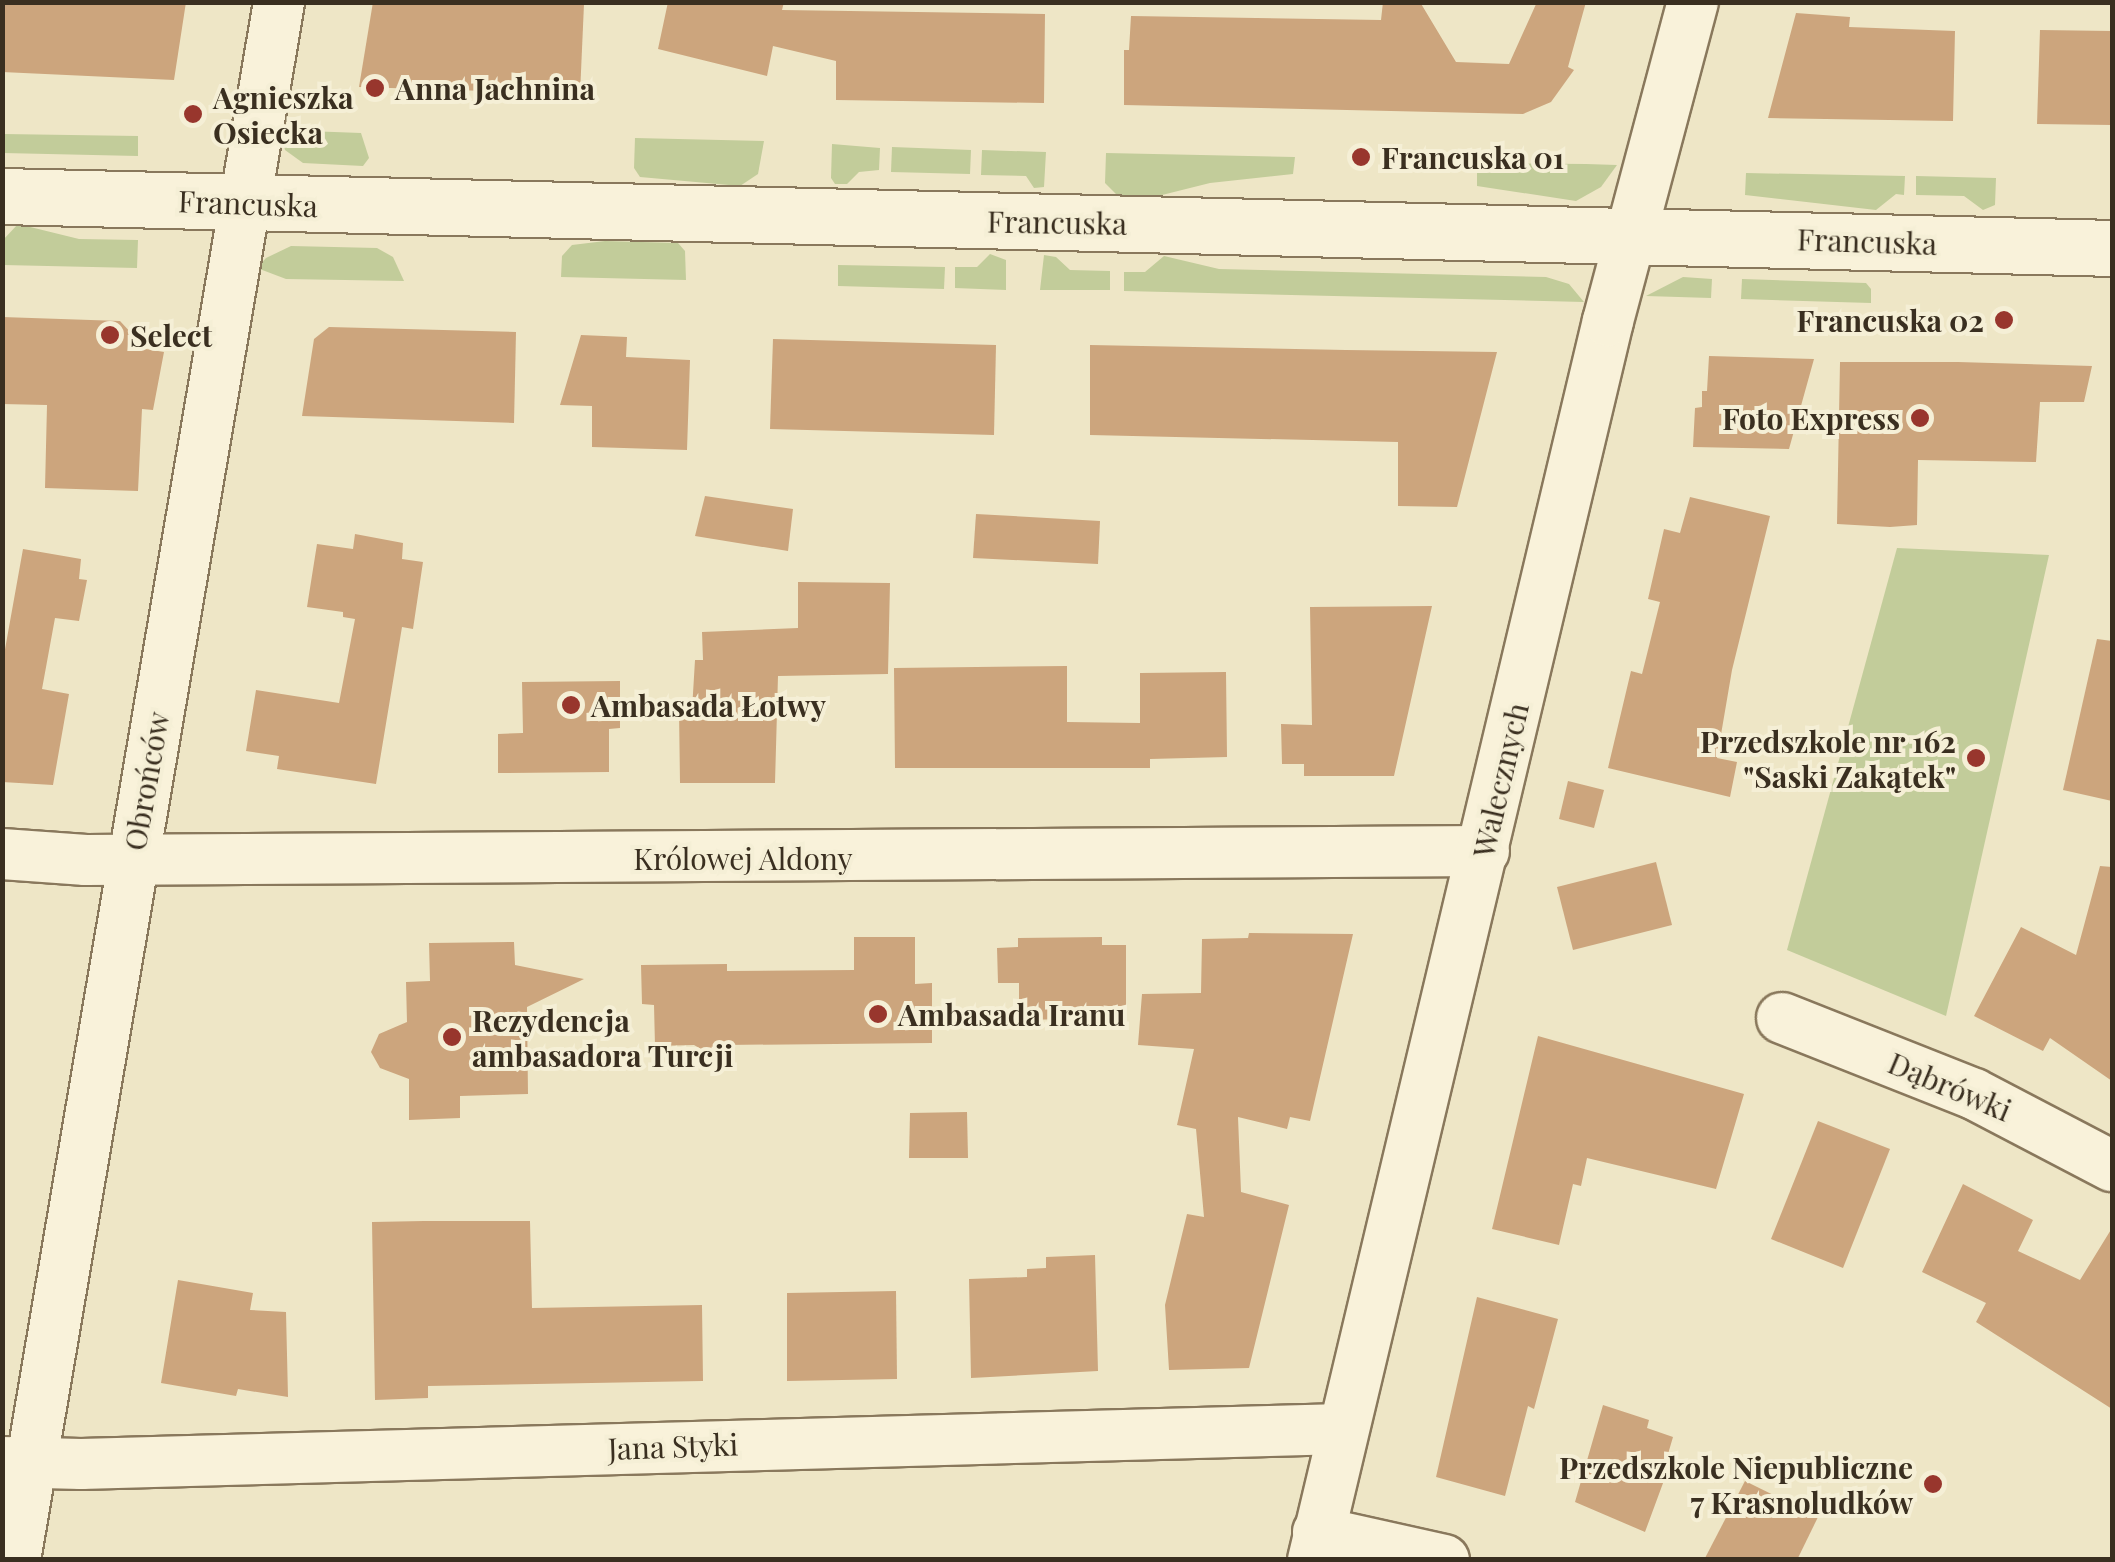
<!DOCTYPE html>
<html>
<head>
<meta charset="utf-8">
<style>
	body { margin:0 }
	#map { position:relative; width:2115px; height:1562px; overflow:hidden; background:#eee6c6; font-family:"Playfair Display",serif }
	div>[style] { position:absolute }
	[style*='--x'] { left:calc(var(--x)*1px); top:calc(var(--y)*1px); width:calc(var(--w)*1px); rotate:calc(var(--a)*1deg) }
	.green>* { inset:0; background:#c2cc9a }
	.building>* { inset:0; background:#cca57d }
	.roads { filter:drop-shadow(2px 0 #89785c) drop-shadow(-2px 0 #89785c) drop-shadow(0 2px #89785c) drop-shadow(0 -2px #89785c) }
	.minor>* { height:50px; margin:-25px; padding:0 25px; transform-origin:25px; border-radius:25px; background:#f9f2da }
	.tertiary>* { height:55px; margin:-27.5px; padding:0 27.5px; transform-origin:27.5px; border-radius:27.5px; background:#f9f2da }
	.dots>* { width:28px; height:28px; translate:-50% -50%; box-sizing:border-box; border:5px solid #f5efd6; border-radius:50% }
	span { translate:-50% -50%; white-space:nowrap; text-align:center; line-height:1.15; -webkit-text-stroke:8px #f5efd6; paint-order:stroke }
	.poi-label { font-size:30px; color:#3a2f20; font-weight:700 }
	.left { translate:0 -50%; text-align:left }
	.right { translate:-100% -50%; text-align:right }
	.street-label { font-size:30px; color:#3a2f20 }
	.frame { position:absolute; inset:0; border:5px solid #3a2f20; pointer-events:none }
</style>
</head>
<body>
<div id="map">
	<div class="green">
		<i style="clip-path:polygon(280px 130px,361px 133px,369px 158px,363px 166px,303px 163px,285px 150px)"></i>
		<i style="clip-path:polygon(3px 134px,138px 136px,138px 156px,3px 153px)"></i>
		<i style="clip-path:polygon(635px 138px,764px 141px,758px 174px,740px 186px,640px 177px,634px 168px)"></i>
		<i style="clip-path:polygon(832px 144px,880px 148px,879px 170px,859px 172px,847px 184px,835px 184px,831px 178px)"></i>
		<i style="clip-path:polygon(892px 147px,971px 150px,970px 174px,891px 172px)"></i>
		<i style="clip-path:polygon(982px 150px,1046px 152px,1044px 187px,1034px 188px,1026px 176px,981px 175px)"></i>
		<i style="clip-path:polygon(1106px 153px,1294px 157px,1295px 157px,1293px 174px,1210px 183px,1158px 196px,1118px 196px,1105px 183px)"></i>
		<i style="clip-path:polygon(1477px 163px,1586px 164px,1617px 165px,1601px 187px,1576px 201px,1477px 186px)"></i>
		<i style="clip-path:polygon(1746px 173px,1905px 176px,1904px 195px,1896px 194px,1876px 210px,1745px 195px)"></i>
		<i style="clip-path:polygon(1916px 176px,1996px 178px,1995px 205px,1983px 210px,1964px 196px,1916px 195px)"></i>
		<i style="clip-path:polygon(18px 224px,79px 239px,138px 240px,137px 268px,3px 265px,3px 240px)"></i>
		<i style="clip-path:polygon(605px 241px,678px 243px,685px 251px,686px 280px,561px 277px,562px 256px,572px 245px)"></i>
		<i style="clip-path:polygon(291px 246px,377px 248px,393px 257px,404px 281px,286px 279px,257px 268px,266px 258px)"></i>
		<i style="clip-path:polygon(990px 254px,1006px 260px,1006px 290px,955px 288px,955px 267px,977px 267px)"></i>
		<i style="clip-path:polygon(1044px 255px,1056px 257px,1070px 270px,1110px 271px,1110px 290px,1040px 290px)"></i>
		<i style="clip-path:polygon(1164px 256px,1219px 269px,1546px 277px,1569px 284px,1584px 302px,1124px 291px,1124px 272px,1145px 272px)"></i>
		<i style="clip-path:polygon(838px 265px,945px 267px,944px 289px,838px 286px)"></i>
		<i style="clip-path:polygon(1683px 277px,1712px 279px,1711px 298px,1646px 296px)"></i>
		<i style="clip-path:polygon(1742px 279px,1866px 283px,1871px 289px,1871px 303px,1741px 299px)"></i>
		<i style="clip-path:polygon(1897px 548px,2049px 555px,1946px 1016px,1787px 950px)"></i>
	</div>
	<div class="building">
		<i style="clip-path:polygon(2px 2px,186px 2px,174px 80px,2px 72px)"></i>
		<i style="clip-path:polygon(373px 2px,584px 4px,580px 94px,359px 87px)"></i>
		<i style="clip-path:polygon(668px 2px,784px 2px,782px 10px,1045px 14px,1044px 103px,836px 100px,836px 61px,773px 46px,767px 76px,658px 49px)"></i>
		<i style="clip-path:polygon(1383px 2px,1420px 2px,1456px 62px,1509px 64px,1537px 2px,1586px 2px,1568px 67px,1574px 70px,1551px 102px,1523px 114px,1124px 105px,1124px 50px,1129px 50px,1131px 16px,1381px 20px)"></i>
		<i style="clip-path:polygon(1796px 13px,1850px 17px,1849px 27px,1955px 31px,1953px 121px,1768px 118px)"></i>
		<i style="clip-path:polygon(2040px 30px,2112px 31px,2112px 125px,2037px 124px)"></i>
		<i style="clip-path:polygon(2px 317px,120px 321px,146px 349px,164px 352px,153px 410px,142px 409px,138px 491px,45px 488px,47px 405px,2px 404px)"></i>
		<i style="clip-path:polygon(329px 327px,516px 332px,514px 423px,302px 416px,314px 339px)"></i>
		<i style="clip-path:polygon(581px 335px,627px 337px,626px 357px,690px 360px,687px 450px,592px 447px,592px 406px,560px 405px)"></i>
		<i style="clip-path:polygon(773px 339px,996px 345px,994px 435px,770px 429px)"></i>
		<i style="clip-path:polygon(1090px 345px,1346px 350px,1497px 352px,1457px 507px,1398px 506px,1398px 442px,1090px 435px)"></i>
		<i style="clip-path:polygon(1709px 356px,1814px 359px,1789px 449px,1693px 447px,1695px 408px,1702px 407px,1702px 391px,1707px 391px)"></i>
		<i style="clip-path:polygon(1840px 362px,1958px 362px,2092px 366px,2084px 402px,2040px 402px,2036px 462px,1918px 460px,1917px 525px,1890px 527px,1837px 524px)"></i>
		<i style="clip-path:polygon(705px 496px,793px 509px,788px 551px,695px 536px)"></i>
		<i style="clip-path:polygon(1690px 497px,1770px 516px,1732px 670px,1717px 758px,1737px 762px,1730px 797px,1608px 768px,1631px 671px,1642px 674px,1660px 602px,1648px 599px,1664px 529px,1680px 533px)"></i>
		<i style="clip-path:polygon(976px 514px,1100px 521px,1098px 564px,973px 558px)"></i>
		<i style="clip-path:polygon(355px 534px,403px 543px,402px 559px,423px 562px,413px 629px,402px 627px,376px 784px,277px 769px,279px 756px,246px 751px,256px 690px,339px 703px,355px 619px,343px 617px,343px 612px,307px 607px,317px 544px,353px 549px)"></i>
		<i style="clip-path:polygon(23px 549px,81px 559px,79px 579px,87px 580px,79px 621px,55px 618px,42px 689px,69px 694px,53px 785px,2px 782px,2px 666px)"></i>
		<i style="clip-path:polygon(798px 582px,890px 583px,888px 674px,778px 676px,775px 783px,680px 783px,679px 710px,692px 710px,695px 660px,703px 660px,702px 632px,798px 628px)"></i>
		<i style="clip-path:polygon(1432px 606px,1394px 776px,1304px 776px,1304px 764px,1282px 764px,1281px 724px,1312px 725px,1310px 607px)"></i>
		<i style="clip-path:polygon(2097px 639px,2112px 641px,2112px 801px,2063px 790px)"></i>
		<i style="clip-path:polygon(1067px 666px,1067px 722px,1140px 723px,1140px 673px,1226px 672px,1227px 757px,1150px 759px,1150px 768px,895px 768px,894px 668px)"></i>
		<i style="clip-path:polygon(620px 681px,620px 728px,609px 729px,609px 772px,498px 773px,498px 734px,523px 733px,522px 682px)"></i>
		<i style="clip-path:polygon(1568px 781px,1604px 790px,1594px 828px,1559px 819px)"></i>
		<i style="clip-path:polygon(1656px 862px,1672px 925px,1573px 950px,1557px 887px)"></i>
		<i style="clip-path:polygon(2100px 866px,2112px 867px,2112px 1081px,2050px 1038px,2043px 1051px,1974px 1016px,2021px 927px,2076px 955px)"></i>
		<i style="clip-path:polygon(1249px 933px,1353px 934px,1310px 1121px,1290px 1117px,1287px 1129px,1238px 1117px,1241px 1192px,1289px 1205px,1249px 1368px,1169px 1370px,1165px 1305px,1187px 1214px,1204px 1217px,1196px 1129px,1177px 1125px,1194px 1049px,1138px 1045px,1142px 994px,1201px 993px,1202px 939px,1248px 938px)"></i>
		<i style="clip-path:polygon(854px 937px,915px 937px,915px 984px,932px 983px,932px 1043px,725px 1045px,710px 1054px,694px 1045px,655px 1046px,654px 1005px,642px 1004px,641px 965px,727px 964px,727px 971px,854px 970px)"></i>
		<i style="clip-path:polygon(1102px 937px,1102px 945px,1126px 945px,1126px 1018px,1019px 1020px,1019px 983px,998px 983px,997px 948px,1018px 947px,1018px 938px)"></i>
		<i style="clip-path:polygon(514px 942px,515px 965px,584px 979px,527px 1007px,528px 1094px,460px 1096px,460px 1118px,409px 1120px,409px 1079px,380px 1068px,371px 1052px,379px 1034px,407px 1022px,406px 982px,430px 981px,429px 943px)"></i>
		<i style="clip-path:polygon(1538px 1036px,1744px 1094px,1716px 1189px,1587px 1158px,1581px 1186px,1573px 1184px,1559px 1245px,1492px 1229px)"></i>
		<i style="clip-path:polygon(967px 1112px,968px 1158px,909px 1158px,910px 1113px)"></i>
		<i style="clip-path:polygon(1818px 1121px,1890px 1149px,1843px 1268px,1771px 1239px)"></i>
		<i style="clip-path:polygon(1963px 1184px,2033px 1220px,2018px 1251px,2080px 1280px,2112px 1228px,2112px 1409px,1976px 1322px,1986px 1303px,1922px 1272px)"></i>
		<i style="clip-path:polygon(424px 1221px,530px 1221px,532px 1308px,702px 1305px,703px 1381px,428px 1386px,428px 1398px,375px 1400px,372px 1222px)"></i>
		<i style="clip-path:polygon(1095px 1255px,1098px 1371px,971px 1378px,969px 1279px,1027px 1277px,1027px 1269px,1046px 1268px,1046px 1257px)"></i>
		<i style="clip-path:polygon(178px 1280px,253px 1293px,250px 1310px,286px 1312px,288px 1397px,238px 1389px,236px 1396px,161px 1383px)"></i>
		<i style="clip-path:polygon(896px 1291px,897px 1379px,787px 1381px,787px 1293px)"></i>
		<i style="clip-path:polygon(1477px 1297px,1558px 1319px,1534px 1409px,1528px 1406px,1505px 1496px,1436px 1477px)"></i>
		<i style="clip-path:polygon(1603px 1405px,1649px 1420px,1647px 1428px,1673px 1437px,1668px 1454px,1673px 1456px,1645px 1532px,1575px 1502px)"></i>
		<i style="clip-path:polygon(1745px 1481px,1818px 1517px,1797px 1560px,1704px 1560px)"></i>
	</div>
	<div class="roads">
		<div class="minor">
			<i style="--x:2;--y:854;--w:84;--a:4.1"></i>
			<i style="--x:86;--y:860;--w:1398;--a:-0.37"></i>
			<i style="--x:1782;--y:1018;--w:206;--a:21.6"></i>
			<i style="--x:1974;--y:1094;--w:156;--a:27.6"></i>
			<i style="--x:2;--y:1462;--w:79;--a:1.5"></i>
			<i style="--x:81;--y:1464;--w:1262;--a:-1.59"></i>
			<i style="--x:1318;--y:1532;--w:129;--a:12.5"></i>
			<i style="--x:15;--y:1560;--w:1580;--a:-80.38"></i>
			<i style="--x:1313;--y:1560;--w:1274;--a:-76.61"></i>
			<i style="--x:1608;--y:321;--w:330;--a:-75.1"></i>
		</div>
		<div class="tertiary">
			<i style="--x:2;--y:196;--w:2111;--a:1.41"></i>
		</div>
	</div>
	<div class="dots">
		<i style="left:375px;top:88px;background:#98362d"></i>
		<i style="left:193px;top:114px;background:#98362d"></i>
		<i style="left:1361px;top:157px;background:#98362d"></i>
		<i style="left:2004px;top:320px;background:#98362d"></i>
		<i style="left:110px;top:335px;background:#98362d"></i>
		<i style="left:1920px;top:418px;background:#98362d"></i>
		<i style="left:571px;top:705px;background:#98362d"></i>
		<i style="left:1976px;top:758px;background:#98362d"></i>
		<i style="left:878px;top:1014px;background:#98362d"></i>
		<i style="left:452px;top:1037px;background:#98362d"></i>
		<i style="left:1933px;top:1484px;background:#98362d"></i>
	</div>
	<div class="poi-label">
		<span class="left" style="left:395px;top:88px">Anna Jachnina</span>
		<span class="left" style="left:213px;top:114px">Agnieszka<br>Osiecka</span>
		<span class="left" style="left:1381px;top:157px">Francuska 01</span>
		<span class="right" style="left:1984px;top:320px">Francuska 02</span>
		<span class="left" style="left:130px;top:335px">Select</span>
		<span class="right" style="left:1900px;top:418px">Foto Express</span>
		<span class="left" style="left:591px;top:705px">Ambasada Łotwy</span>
		<span class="right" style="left:1956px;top:758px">Przedszkole nr 162<br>"Saski Zakątek"</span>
		<span class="left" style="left:898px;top:1014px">Ambasada Iranu</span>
		<span class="left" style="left:472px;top:1037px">Rezydencja<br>ambasadora Turcji</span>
		<span class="right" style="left:1913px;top:1484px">Przedszkole Niepubliczne<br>7 Krasnoludków</span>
	</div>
	<div class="street-label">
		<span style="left:248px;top:203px;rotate:2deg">Francuska</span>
		<span style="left:1057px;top:222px;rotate:1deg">Francuska</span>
		<span style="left:1867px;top:241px;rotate:2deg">Francuska</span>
		<span style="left:1500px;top:780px;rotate:-77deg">Walecznych</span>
		<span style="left:146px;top:781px;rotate:-80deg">Obrońców</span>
		<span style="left:743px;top:858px">Królowej Aldony</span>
		<span style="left:1950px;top:1086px;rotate:23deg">Dąbrówki</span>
		<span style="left:673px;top:1446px;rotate:-2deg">Jana Styki</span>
	</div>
	<div class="frame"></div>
</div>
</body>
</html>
